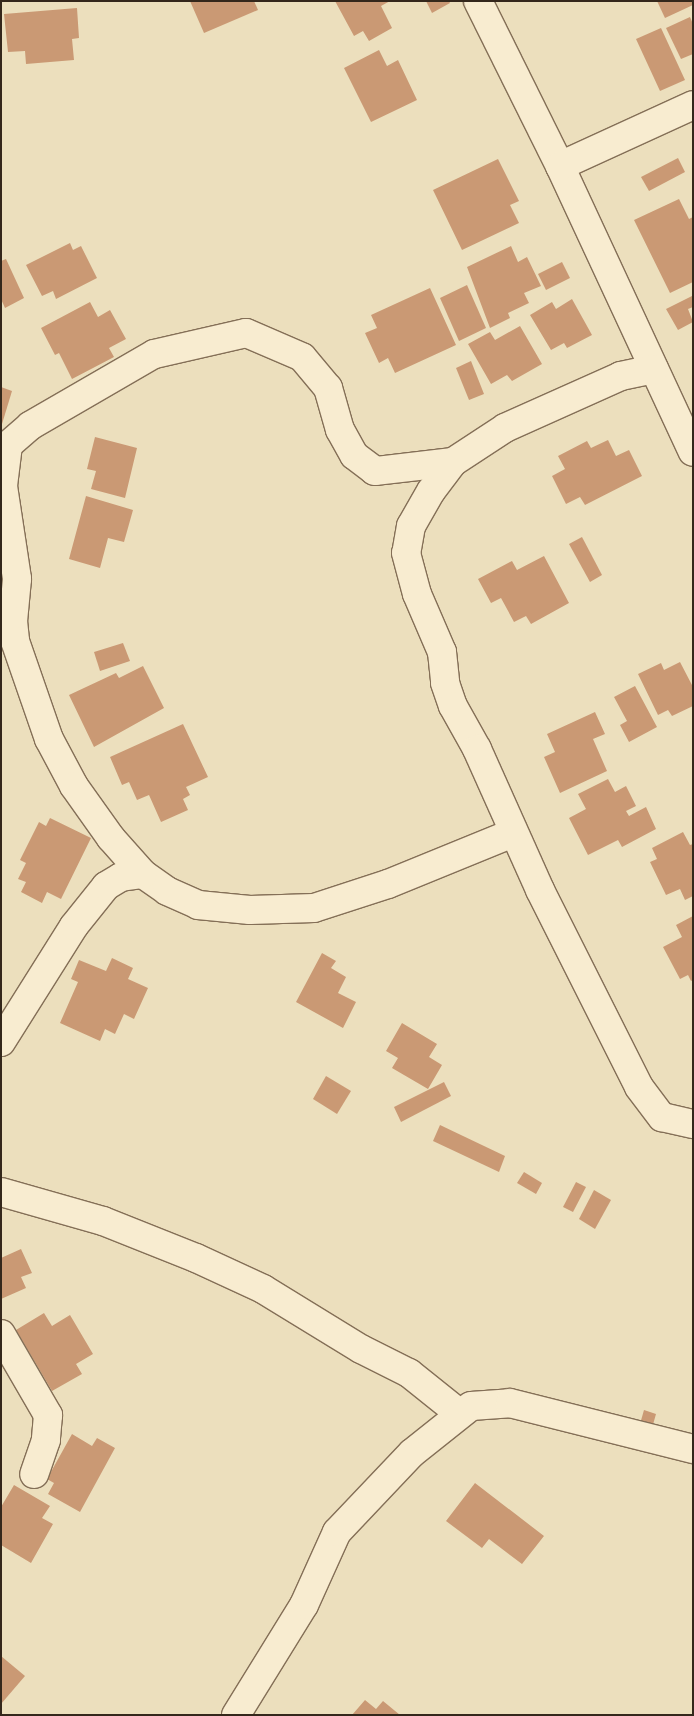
<!DOCTYPE html>
<html>
<head>
<meta charset="utf-8">
<style>
	body { margin:0 }
	#map { position:relative; width:694px; height:1716px; overflow:hidden; background:#ecdfbd; font-family:"Playfair Display",serif }
	div>[style] { position:absolute }
	[style*='--x'] { left:calc(var(--x)*1px); top:calc(var(--y)*1px); width:calc(var(--w)*1px); rotate:calc(var(--a)*1deg) }
	.building>* { inset:0; background:#ca9974 }
	.roads { filter:drop-shadow(1px 0 #846f57) drop-shadow(-1px 0 #846f57) drop-shadow(0 1px #846f57) drop-shadow(0 -1px #846f57) }
	.minor>* { height:28px; margin:-14px; padding:0 14px; transform-origin:14px; border-radius:14px; background:#f8ecd0 }
	span { translate:-50% -50%; white-space:nowrap; text-align:center; line-height:1.15; -webkit-text-stroke:4.5px #f4e9cd; paint-order:stroke }
	.frame { position:absolute; inset:0; border:2px solid #34271b; pointer-events:none }
</style>
</head>
<body>
<div id="map">
	<div class="building">
		<i style="clip-path:polygon(190px 1px,254px 1px,258px 10px,204px 33px)"></i>
		<i style="clip-path:polygon(335px 1px,390px 1px,381px 6px,392px 28px,369px 41px,363px 31px,354px 36px)"></i>
		<i style="clip-path:polygon(426px 1px,449px 1px,450px 3px,432px 13px)"></i>
		<i style="clip-path:polygon(657px 1px,693px 1px,693px 5px,665px 18px)"></i>
		<i style="clip-path:polygon(77px 8px,79px 38px,72px 39px,74px 60px,26px 64px,25px 51px,8px 52px,4px 14px)"></i>
		<i style="clip-path:polygon(690px 17px,693px 24px,693px 54px,681px 59px,666px 28px)"></i>
		<i style="clip-path:polygon(661px 28px,685px 80px,660px 91px,636px 39px)"></i>
		<i style="clip-path:polygon(379px 50px,387px 66px,398px 60px,417px 100px,371px 122px,344px 68px)"></i>
		<i style="clip-path:polygon(678px 158px,685px 172px,649px 191px,641px 177px)"></i>
		<i style="clip-path:polygon(498px 159px,519px 201px,510px 205px,519px 223px,462px 250px,433px 190px)"></i>
		<i style="clip-path:polygon(679px 199px,689px 219px,693px 217px,693px 282px,670px 293px,634px 220px)"></i>
		<i style="clip-path:polygon(70px 243px,73px 250px,81px 246px,97px 278px,56px 299px,53px 291px,42px 296px,26px 265px)"></i>
		<i style="clip-path:polygon(511px 246px,518px 262px,527px 257px,541px 286px,524px 293px,529px 303px,508px 313px,510px 318px,490px 328px,467px 267px)"></i>
		<i style="clip-path:polygon(6px 259px,24px 298px,5px 308px,1px 299px,1px 261px)"></i>
		<i style="clip-path:polygon(562px 262px,570px 278px,546px 290px,538px 274px)"></i>
		<i style="clip-path:polygon(467px 285px,486px 328px,459px 341px,440px 298px)"></i>
		<i style="clip-path:polygon(430px 288px,456px 345px,395px 373px,388px 358px,379px 363px,365px 333px,377px 328px,371px 315px)"></i>
		<i style="clip-path:polygon(692px 296px,693px 307px,688px 309px,693px 322px,678px 330px,666px 309px)"></i>
		<i style="clip-path:polygon(572px 299px,592px 335px,567px 348px,564px 343px,551px 350px,530px 315px,552px 302px,556px 309px)"></i>
		<i style="clip-path:polygon(90px 302px,98px 317px,110px 310px,126px 339px,109px 348px,114px 357px,72px 379px,59px 353px,55px 355px,41px 328px)"></i>
		<i style="clip-path:polygon(520px 326px,542px 364px,512px 381px,507px 375px,491px 384px,468px 344px,490px 332px,495px 340px)"></i>
		<i style="clip-path:polygon(471px 361px,484px 394px,469px 400px,456px 368px)"></i>
		<i style="clip-path:polygon(1px 387px,12px 391px,2px 424px,1px 424px)"></i>
		<i style="clip-path:polygon(95px 437px,137px 448px,125px 498px,91px 489px,96px 471px,87px 469px)"></i>
		<i style="clip-path:polygon(608px 440px,616px 456px,629px 450px,642px 476px,585px 505px,580px 497px,566px 504px,552px 476px,565px 469px,558px 456px,587px 441px,591px 448px)"></i>
		<i style="clip-path:polygon(86px 496px,133px 510px,124px 542px,108px 538px,100px 568px,69px 559px)"></i>
		<i style="clip-path:polygon(582px 537px,602px 575px,590px 582px,569px 544px)"></i>
		<i style="clip-path:polygon(544px 556px,569px 603px,531px 624px,526px 616px,514px 622px,501px 598px,491px 603px,478px 579px,512px 561px,517px 570px)"></i>
		<i style="clip-path:polygon(123px 643px,130px 661px,100px 671px,94px 652px)"></i>
		<i style="clip-path:polygon(680px 662px,693px 687px,693px 706px,672px 716px,668px 710px,658px 715px,638px 674px,661px 663px,664px 670px)"></i>
		<i style="clip-path:polygon(143px 666px,164px 708px,94px 747px,69px 695px,116px 673px,119px 678px)"></i>
		<i style="clip-path:polygon(635px 686px,657px 727px,629px 742px,620px 725px,627px 721px,614px 697px)"></i>
		<i style="clip-path:polygon(595px 712px,605px 734px,593px 739px,607px 771px,560px 793px,544px 757px,555px 752px,547px 734px)"></i>
		<i style="clip-path:polygon(183px 724px,208px 777px,186px 787px,190px 795px,183px 799px,188px 810px,161px 822px,149px 795px,137px 800px,129px 782px,122px 785px,110px 757px)"></i>
		<i style="clip-path:polygon(608px 779px,615px 792px,626px 786px,636px 806px,626px 811px,629px 816px,646px 807px,656px 829px,622px 847px,618px 840px,588px 855px,569px 818px,586px 809px,578px 794px)"></i>
		<i style="clip-path:polygon(50px 818px,91px 838px,61px 899px,47px 892px,42px 903px,21px 892px,26px 882px,18px 879px,26px 863px,20px 860px,39px 822px,46px 826px)"></i>
		<i style="clip-path:polygon(683px 832px,690px 845px,693px 844px,693px 896px,685px 900px,680px 889px,666px 895px,650px 862px,657px 859px,652px 848px)"></i>
		<i style="clip-path:polygon(693px 916px,693px 980px,691px 981px,688px 975px,680px 979px,663px 947px,682px 937px,676px 925px)"></i>
		<i style="clip-path:polygon(322px 953px,336px 961px,331px 968px,346px 977px,338px 993px,356px 1002px,343px 1028px,296px 1002px)"></i>
		<i style="clip-path:polygon(112px 958px,133px 968px,128px 979px,148px 988px,134px 1019px,124px 1014px,115px 1034px,105px 1029px,100px 1041px,60px 1023px,78px 982px,71px 979px,79px 960px,106px 971px)"></i>
		<i style="clip-path:polygon(402px 1023px,437px 1044px,429px 1057px,442px 1065px,428px 1089px,392px 1068px,398px 1058px,386px 1051px)"></i>
		<i style="clip-path:polygon(326px 1076px,351px 1091px,337px 1114px,313px 1099px)"></i>
		<i style="clip-path:polygon(444px 1082px,451px 1096px,401px 1122px,394px 1107px)"></i>
		<i style="clip-path:polygon(440px 1125px,505px 1156px,499px 1172px,433px 1141px)"></i>
		<i style="clip-path:polygon(524px 1172px,542px 1183px,536px 1194px,517px 1183px)"></i>
		<i style="clip-path:polygon(576px 1182px,586px 1187px,573px 1212px,563px 1207px)"></i>
		<i style="clip-path:polygon(594px 1190px,611px 1200px,595px 1229px,579px 1219px)"></i>
		<i style="clip-path:polygon(21px 1249px,32px 1273px,21px 1277px,26px 1288px,1px 1299px,1px 1258px)"></i>
		<i style="clip-path:polygon(44px 1313px,52px 1326px,70px 1315px,93px 1354px,76px 1364px,82px 1374px,52px 1391px,16px 1330px)"></i>
		<i style="clip-path:polygon(644px 1410px,656px 1414px,652px 1428px,640px 1424px)"></i>
		<i style="clip-path:polygon(72px 1434px,92px 1446px,97px 1438px,115px 1448px,80px 1512px,48px 1494px,54px 1483px,47px 1479px)"></i>
		<i style="clip-path:polygon(475px 1483px,544px 1536px,522px 1564px,489px 1539px,482px 1548px,446px 1521px)"></i>
		<i style="clip-path:polygon(14px 1485px,50px 1506px,42px 1518px,53px 1524px,31px 1563px,1px 1545px,1px 1507px)"></i>
		<i style="clip-path:polygon(1px 1656px,25px 1676px,1px 1704px)"></i>
		<i style="clip-path:polygon(365px 1700px,376px 1709px,383px 1701px,400px 1715px,352px 1715px)"></i>
	</div>
	<div class="roads">
		<div class="minor">
			<i style="--x:478;--y:1;--w:184;--a:63.6"></i>
			<i style="--x:560;--y:166;--w:315;--a:65.1"></i>
			<i style="--x:560;--y:166;--w:146;--a:-24.6"></i>
			<i style="--x:654;--y:369;--w:34;--a:168"></i>
			<i style="--x:621;--y:376;--w:127;--a:155.9"></i>
			<i style="--x:505;--y:428;--w:62;--a:146.8"></i>
			<i style="--x:453;--y:462;--w:36;--a:127"></i>
			<i style="--x:431;--y:491;--w:40;--a:119.7"></i>
			<i style="--x:411;--y:526;--w:27;--a:100"></i>
			<i style="--x:406;--y:553;--w:42;--a:75"></i>
			<i style="--x:417;--y:594;--w:63;--a:66.7"></i>
			<i style="--x:442;--y:652;--w:31;--a:84"></i>
			<i style="--x:445;--y:683;--w:24;--a:71"></i>
			<i style="--x:453;--y:706;--w:49;--a:60.8"></i>
			<i style="--x:477;--y:749;--w:154;--a:65.9"></i>
			<i style="--x:540;--y:890;--w:220;--a:63.3"></i>
			<i style="--x:639;--y:1087;--w:38;--a:53"></i>
			<i style="--x:662;--y:1117;--w:32;--a:13"></i>
			<i style="--x:453;--y:462;--w:79;--a:173.4"></i>
			<i style="--x:375;--y:471;--w:26;--a:-143"></i>
			<i style="--x:354;--y:455;--w:29;--a:-119"></i>
			<i style="--x:340;--y:430;--w:44;--a:-105.9"></i>
			<i style="--x:328;--y:388;--w:40;--a:-130"></i>
			<i style="--x:302;--y:357;--w:61;--a:-156.8"></i>
			<i style="--x:246;--y:333;--w:94;--a:167.1"></i>
			<i style="--x:154;--y:354;--w:143;--a:149.9"></i>
			<i style="--x:30;--y:426;--w:29;--a:139"></i>
			<i style="--x:8;--y:445;--w:41;--a:97"></i>
			<i style="--x:3;--y:486;--w:94;--a:81.4"></i>
			<i style="--x:17;--y:579;--w:42;--a:95.4"></i>
			<i style="--x:13;--y:621;--w:20;--a:84"></i>
			<i style="--x:15;--y:641;--w:104;--a:70.9"></i>
			<i style="--x:49;--y:739;--w:53;--a:62"></i>
			<i style="--x:74;--y:786;--w:64;--a:54.6"></i>
			<i style="--x:111;--y:838;--w:48;--a:48.4"></i>
			<i style="--x:143;--y:874;--w:29;--a:35"></i>
			<i style="--x:167;--y:891;--w:34;--a:24"></i>
			<i style="--x:198;--y:905;--w:52;--a:5.5"></i>
			<i style="--x:250;--y:910;--w:64;--a:-1.8"></i>
			<i style="--x:314;--y:908;--w:78;--a:-18"></i>
			<i style="--x:388;--y:884;--w:135;--a:-22.2"></i>
			<i style="--x:1;--y:1042;--w:137;--a:-57.8"></i>
			<i style="--x:74;--y:926;--w:51;--a:-51.3"></i>
			<i style="--x:106;--y:886;--w:17;--a:-31"></i>
			<i style="--x:121;--y:877;--w:22;--a:-8"></i>
			<i style="--x:1;--y:1192;--w:106;--a:15.9"></i>
			<i style="--x:103;--y:1221;--w:100;--a:21.7"></i>
			<i style="--x:196;--y:1258;--w:74;--a:24.8"></i>
			<i style="--x:263;--y:1289;--w:115;--a:31.5"></i>
			<i style="--x:361;--y:1349;--w:54;--a:26.6"></i>
			<i style="--x:409;--y:1373;--w:64;--a:38.7"></i>
			<i style="--x:1;--y:1334;--w:94;--a:59.9"></i>
			<i style="--x:48;--y:1415;--w:25;--a:95"></i>
			<i style="--x:46;--y:1440;--w:36;--a:109"></i>
			<i style="--x:236;--y:1715;--w:129;--a:-58.3"></i>
			<i style="--x:304;--y:1605;--w:80;--a:-65.7"></i>
			<i style="--x:337;--y:1532;--w:109;--a:-46.5"></i>
			<i style="--x:412;--y:1453;--w:75;--a:-38.5"></i>
			<i style="--x:471;--y:1406;--w:39;--a:-4"></i>
			<i style="--x:510;--y:1403;--w:189;--a:14.1"></i>
		</div>
	</div>
	<div class="frame"></div>
</div>
</body>
</html>
